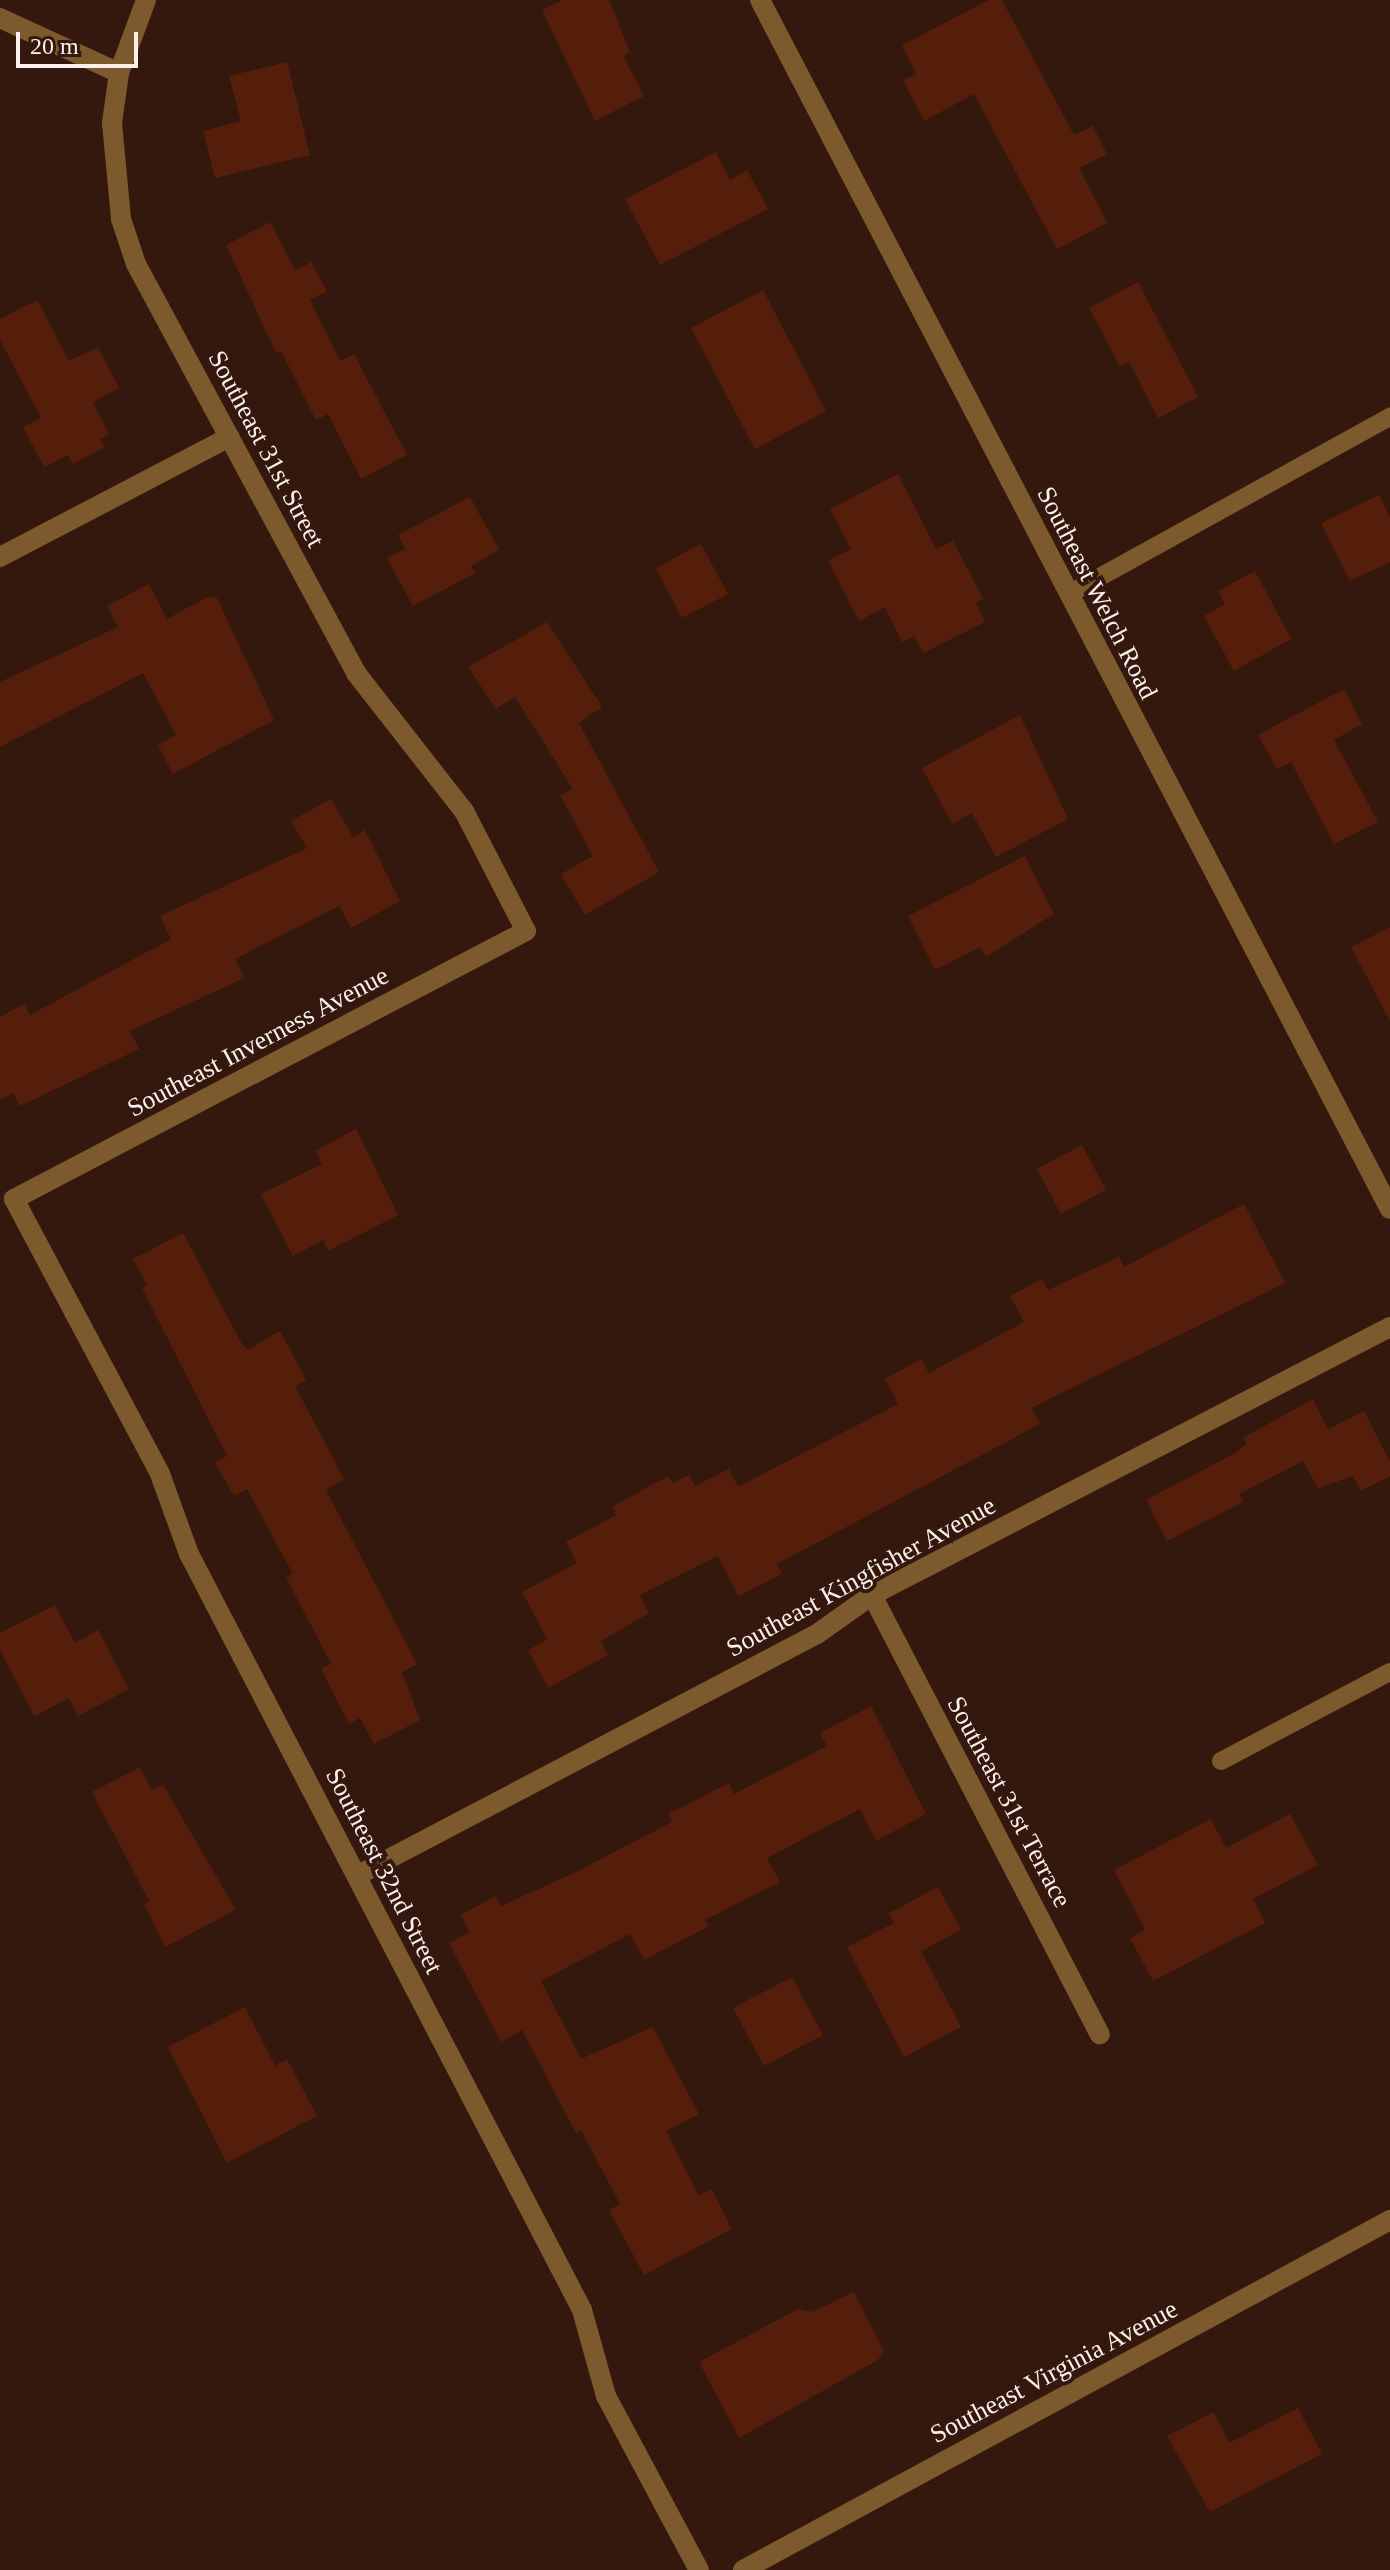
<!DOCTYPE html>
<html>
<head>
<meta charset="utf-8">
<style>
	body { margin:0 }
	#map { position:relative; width:1390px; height:2570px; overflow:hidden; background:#34180e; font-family:Georgia,serif }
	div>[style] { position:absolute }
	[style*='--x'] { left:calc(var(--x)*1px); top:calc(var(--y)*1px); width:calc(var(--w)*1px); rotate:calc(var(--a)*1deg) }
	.building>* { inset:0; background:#551e0a }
	.service>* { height:18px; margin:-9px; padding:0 9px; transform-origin:9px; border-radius:9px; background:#7d5a2d }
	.minor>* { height:20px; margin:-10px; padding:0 10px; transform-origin:10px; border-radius:10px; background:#7d5a2d }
	.tertiary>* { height:20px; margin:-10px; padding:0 10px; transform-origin:10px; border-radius:10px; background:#7d5a2d }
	span { translate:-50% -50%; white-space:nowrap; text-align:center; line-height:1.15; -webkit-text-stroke:8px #34180e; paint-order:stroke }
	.street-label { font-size:26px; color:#fdf0ec }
	.scale { position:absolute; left:16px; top:32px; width:122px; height:36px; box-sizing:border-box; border:4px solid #fdf0ec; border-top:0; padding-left:10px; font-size:24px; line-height:28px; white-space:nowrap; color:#fdf0ec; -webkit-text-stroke:6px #34180e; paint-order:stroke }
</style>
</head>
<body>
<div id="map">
	<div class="building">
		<i style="clip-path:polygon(562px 0,609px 0,630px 52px,623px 56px,644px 96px,595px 121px,542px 10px)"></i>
		<i style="clip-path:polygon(989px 0,1002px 0,1074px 135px,1093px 126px,1107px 154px,1079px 168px,1107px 223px,1057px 249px,974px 94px,924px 121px,903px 80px,916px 74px,902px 45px)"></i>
		<i style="clip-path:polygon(287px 62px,310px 155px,215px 178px,203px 131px,241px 121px,229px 76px)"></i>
		<i style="clip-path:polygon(716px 152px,730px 180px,747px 170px,768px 209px,660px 265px,625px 199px)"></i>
		<i style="clip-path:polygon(270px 222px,295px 271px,311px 262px,327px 291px,310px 300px,340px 361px,354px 354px,407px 455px,361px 479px,328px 414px,316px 420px,281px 351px,276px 353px,226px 245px)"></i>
		<i style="clip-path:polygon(1138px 282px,1198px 397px,1158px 418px,1129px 361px,1120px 366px,1089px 308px)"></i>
		<i style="clip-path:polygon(763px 290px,826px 411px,755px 449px,691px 328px)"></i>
		<i style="clip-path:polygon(37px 300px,69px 361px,98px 347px,119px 388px,93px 402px,109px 434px,100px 439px,105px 447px,73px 464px,68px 455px,44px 467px,23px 427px,41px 418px,0 340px,0 319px)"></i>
		<i style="clip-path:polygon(898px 474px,936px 549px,953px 541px,983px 599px,976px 603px,985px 622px,923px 653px,914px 636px,902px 642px,885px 607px,859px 621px,828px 561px,851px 549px,830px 509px)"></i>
		<i style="clip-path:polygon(1379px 495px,1390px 517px,1390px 562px,1350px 581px,1321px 523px)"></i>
		<i style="clip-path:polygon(470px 497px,499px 550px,471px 566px,475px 573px,413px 606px,387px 558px,405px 549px,398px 535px)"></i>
		<i style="clip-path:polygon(701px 544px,728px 594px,682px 618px,656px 568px)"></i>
		<i style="clip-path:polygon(1255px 571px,1291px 639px,1234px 671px,1204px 616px,1225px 604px,1218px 591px)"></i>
		<i style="clip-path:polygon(149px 584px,167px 619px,207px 597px,217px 598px,274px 720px,173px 774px,158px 745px,176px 735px,143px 673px,0 747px,0 682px,118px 627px,107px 606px)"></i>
		<i style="clip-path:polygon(547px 622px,602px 707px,579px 723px,659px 872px,585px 915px,561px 874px,593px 856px,560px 795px,573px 789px,515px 697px,496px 709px,468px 667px)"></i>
		<i style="clip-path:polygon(1344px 689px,1362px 724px,1334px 740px,1378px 822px,1334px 844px,1291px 762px,1277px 769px,1258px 735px)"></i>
		<i style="clip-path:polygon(1020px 715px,1068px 819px,996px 857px,972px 813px,952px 824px,922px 768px)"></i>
		<i style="clip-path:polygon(331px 799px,353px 837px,365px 830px,400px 901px,351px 928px,339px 906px,235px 959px,244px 978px,130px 1031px,139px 1049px,20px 1106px,13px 1093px,0 1100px,0 1017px,24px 1004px,30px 1015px,171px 939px,160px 916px,307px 848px,291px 821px)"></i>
		<i style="clip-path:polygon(1025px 856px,1054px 914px,986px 957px,980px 947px,935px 970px,908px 916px)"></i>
		<i style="clip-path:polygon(1390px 927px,1390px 1021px,1351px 947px)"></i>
		<i style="clip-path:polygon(356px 1129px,398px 1215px,328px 1251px,323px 1240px,293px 1256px,261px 1194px,322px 1164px,315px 1151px)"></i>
		<i style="clip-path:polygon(1082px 1145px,1106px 1190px,1061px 1214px,1037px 1169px)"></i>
		<i style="clip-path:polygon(1244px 1204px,1285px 1283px,1031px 1408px,1040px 1424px,777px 1564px,782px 1574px,738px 1596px,718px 1556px,640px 1595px,649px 1613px,601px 1641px,608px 1655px,548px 1688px,528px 1650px,547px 1639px,522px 1592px,577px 1563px,566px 1542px,616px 1515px,612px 1507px,668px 1476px,673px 1483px,689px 1475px,695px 1486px,729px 1469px,738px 1487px,898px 1404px,885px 1379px,921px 1359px,929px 1373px,1024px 1322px,1010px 1296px,1042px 1279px,1048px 1290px,1119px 1257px,1124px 1267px)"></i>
		<i style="clip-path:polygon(183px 1233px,243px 1346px,249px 1349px,280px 1331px,306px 1380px,295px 1386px,344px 1479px,326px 1490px,417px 1664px,402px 1672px,420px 1720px,374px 1744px,360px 1718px,349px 1724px,321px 1669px,331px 1664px,286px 1577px,293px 1574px,247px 1489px,234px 1496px,215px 1462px,227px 1456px,142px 1288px,147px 1285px,133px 1259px)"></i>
		<i style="clip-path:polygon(1313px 1399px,1328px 1429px,1364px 1411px,1390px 1462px,1390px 1476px,1361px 1491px,1353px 1476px,1318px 1488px,1303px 1461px,1239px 1494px,1243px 1502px,1167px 1541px,1146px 1500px,1237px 1452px,1246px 1444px,1243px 1438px)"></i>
		<i style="clip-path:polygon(55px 1605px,75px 1643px,98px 1630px,129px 1689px,78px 1716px,69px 1698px,34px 1716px,0 1650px,0 1633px)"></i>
		<i style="clip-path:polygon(871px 1706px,926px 1814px,876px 1841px,860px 1809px,767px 1858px,780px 1882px,705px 1920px,709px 1926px,644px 1960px,630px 1934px,541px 1981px,581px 2059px,653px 2027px,699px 2114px,666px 2131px,699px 2196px,712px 2189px,732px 2229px,644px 2275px,609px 2210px,620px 2204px,581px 2130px,576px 2133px,522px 2030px,501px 2042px,449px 1943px,470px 1932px,460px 1915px,496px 1896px,501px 1906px,574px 1873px,672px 1822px,668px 1814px,729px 1783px,734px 1794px,827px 1746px,820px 1733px)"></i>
		<i style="clip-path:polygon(140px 1767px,152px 1790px,163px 1785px,236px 1910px,165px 1947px,144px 1904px,149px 1901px,92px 1792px)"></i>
		<i style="clip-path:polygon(1290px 1814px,1318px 1865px,1253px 1899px,1265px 1923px,1153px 1981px,1130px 1938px,1145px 1930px,1114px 1870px,1211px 1819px,1226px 1848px)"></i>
		<i style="clip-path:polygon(938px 1887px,961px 1930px,921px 1951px,961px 2027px,904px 2057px,847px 1947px,894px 1923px,889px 1913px)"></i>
		<i style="clip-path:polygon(792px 1977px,823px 2035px,764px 2066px,733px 2008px)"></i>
		<i style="clip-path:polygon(245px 2007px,275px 2066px,287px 2059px,317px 2116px,227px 2163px,168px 2047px)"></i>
		<i style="clip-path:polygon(854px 2292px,884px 2351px,878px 2360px,739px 2438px,699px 2362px,798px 2309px,812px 2312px)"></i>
		<i style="clip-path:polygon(1298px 2408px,1322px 2454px,1210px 2512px,1167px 2436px,1214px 2412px,1229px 2443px)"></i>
	</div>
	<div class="service">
		<i style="--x:1069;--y:594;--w:367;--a:-28.9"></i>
		<i style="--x:1221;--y:1761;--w:191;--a:-27.8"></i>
	</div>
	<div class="minor">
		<i style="--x:146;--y:0;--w:78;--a:110.3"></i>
		<i style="--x:119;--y:73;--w:50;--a:98"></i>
		<i style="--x:112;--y:123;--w:96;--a:84.6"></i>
		<i style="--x:121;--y:219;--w:47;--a:71.6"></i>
		<i style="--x:136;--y:264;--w:464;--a:61.7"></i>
		<i style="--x:356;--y:673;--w:175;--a:52"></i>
		<i style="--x:464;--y:811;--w:135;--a:62.7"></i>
		<i style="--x:526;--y:931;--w:578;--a:152.37"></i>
		<i style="--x:14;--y:1199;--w:311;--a:62"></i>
		<i style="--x:160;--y:1474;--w:85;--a:70.1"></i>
		<i style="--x:189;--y:1554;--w:852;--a:62.53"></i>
		<i style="--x:582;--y:2310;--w:89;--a:74.4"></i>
		<i style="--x:606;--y:2396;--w:197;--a:61.9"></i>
		<i style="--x:0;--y:18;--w:131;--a:24.8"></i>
		<i style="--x:0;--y:557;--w:259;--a:-27.6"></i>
		<i style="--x:872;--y:1595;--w:495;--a:62.6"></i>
		<i style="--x:358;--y:1875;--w:518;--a:-27.7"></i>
		<i style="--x:817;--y:1634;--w:67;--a:-35.3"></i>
		<i style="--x:872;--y:1595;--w:583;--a:-27.36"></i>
		<i style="--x:743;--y:2570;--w:736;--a:-28.41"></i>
	</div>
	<div class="tertiary">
		<i style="--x:760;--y:0;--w:1363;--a:62.48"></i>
	</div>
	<div class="street-label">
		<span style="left:266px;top:449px;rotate:62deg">Southeast 31st Street</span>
		<span style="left:1097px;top:593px;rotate:63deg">Southeast Welch Road</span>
		<span style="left:258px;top:1042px;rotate:-28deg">Southeast Inverness Avenue</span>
		<span style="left:861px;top:1577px;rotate:-29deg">Southeast Kingfisher Avenue</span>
		<span style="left:1009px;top:1802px;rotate:62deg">Southeast 31st Terrace</span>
		<span style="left:384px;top:1871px;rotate:63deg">Southeast 32nd Street</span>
		<span style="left:1054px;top:2372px;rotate:-28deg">Southeast Virginia Avenue</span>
	</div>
	<div class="scale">20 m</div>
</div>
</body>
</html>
